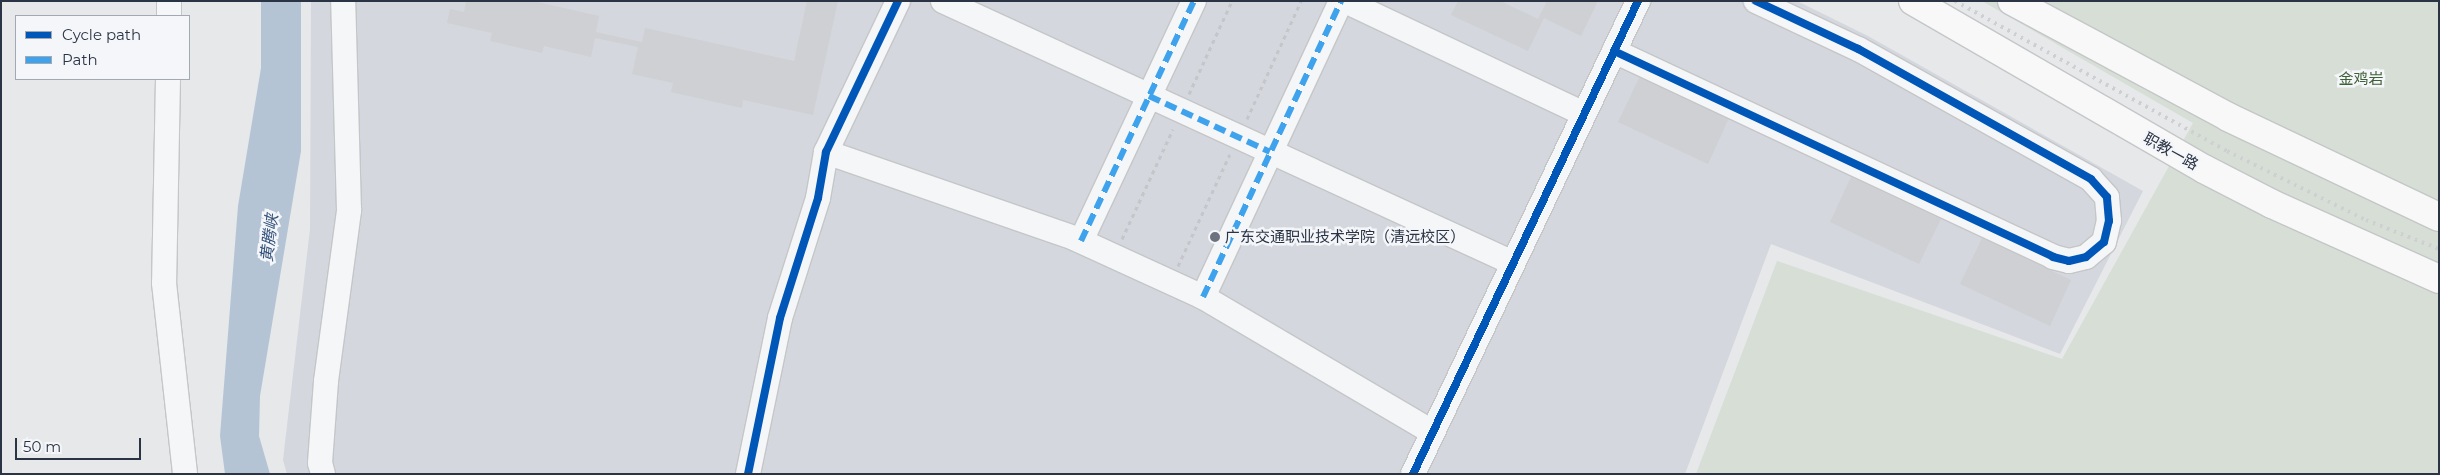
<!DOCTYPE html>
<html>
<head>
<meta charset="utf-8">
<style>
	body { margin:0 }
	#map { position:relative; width:2440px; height:475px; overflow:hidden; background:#e6e8ea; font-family:Montserrat,"Noto Sans SC",sans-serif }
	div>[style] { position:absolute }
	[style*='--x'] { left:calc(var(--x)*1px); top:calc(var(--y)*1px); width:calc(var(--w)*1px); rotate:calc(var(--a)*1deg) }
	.built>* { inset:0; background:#d4d7dd }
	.green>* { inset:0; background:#d6ded6 }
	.water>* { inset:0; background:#b4c4d5 }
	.building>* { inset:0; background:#ced0d3 }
	.path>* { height:3px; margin-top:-1.5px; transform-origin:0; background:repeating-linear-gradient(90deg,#c5c6ca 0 4px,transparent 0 8px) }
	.roads { filter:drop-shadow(1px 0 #c4c6c8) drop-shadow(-1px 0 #c4c6c8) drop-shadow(0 1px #c4c6c8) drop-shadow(0 -1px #c4c6c8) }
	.minor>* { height:24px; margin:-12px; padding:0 12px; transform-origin:12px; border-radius:12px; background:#f5f6f7 }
	.major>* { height:28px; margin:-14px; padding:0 14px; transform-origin:14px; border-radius:14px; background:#f8f8f8 }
	.rail>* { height:4px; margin-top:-2px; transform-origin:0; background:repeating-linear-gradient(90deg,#cecfd2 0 2.5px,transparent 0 7.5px) }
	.quiet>* { height:6px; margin-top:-3px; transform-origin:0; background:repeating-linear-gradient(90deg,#3ea3ec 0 12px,transparent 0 18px) }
	.cycleway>* { height:8px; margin:-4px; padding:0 4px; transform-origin:4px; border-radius:4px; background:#0057b8 }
	.dots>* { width:14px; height:14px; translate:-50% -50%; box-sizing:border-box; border:2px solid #f4f6f9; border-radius:50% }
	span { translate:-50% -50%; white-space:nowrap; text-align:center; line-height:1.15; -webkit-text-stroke:5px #f4f6f9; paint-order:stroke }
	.park-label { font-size:15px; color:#3f6138 }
	.street-label { font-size:15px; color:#2b3445 }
	.poi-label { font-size:15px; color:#2b3445 }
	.left { translate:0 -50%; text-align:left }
	.water-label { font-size:16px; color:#34527a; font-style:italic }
	.frame { position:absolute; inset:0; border:2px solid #2b3445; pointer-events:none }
	.legend { position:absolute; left:15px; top:15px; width:175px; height:65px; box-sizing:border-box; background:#f4f6f9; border:1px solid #a4a8b1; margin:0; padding:6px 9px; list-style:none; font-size:15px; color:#2b3445 }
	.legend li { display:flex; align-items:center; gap:10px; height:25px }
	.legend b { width:25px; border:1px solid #a4a8b1 }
	.scale { position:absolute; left:15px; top:438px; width:126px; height:22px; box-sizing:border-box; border:2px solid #2b3445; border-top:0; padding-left:6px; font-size:15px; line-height:18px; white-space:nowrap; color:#2b3445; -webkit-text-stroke:4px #f4f6f9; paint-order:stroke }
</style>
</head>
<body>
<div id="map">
	<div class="built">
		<i style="clip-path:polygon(311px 1px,1797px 1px,1868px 36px,2143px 191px,2060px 354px,1771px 244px,1685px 474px,287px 474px,283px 460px,310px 229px)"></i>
	</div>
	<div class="green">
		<i style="clip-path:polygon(1982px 1px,2439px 1px,2439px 474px,1696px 474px,1777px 261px,2062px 359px,2193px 123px)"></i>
	</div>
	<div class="water">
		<i style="clip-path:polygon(261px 1px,301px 1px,301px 151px,260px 396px,259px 436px,270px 474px,225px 474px,220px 436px,238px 206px,261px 68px)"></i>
	</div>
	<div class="building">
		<i style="clip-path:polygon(466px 1px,533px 1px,599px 16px,596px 32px,642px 42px,645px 28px,794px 61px,807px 1px,838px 1px,813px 115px,743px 100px,742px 108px,671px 92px,673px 83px,632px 74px,638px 47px,595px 38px,591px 57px,544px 46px,542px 53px,490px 41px,492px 33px,447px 23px,450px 9px,464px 12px)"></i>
		<i style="clip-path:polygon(1458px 1px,1500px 1px,1538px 19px,1547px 1px,1598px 1px,1581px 36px,1544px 18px,1528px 51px,1451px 15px)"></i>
		<i style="clip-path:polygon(1640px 76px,1729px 118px,1708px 164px,1618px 122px)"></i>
		<i style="clip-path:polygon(1851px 177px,1941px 219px,1919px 264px,1830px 222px)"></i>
		<i style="clip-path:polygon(1982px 238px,2071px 280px,2050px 326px,1960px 284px)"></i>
	</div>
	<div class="path">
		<i style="--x:1189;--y:94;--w:102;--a:-65.2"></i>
		<i style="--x:1247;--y:119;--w:130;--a:-65.4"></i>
		<i style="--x:1122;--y:239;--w:121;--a:-65.1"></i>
		<i style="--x:1178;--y:266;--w:123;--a:-65.1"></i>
	</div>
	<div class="roads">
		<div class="minor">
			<i style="--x:943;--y:1;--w:627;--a:24.69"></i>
			<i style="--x:1345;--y:1;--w:264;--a:25.3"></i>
			<i style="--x:169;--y:16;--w:15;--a:-90"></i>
			<i style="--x:1614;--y:51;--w:485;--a:25.1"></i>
			<i style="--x:2053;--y:257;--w:16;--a:14"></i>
			<i style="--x:2069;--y:261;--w:17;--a:-13"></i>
			<i style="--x:2086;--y:257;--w:23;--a:-40"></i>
			<i style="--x:2104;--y:242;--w:22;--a:-77"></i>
			<i style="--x:2109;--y:221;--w:24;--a:-95"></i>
			<i style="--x:2107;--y:197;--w:24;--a:-132"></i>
			<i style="--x:2091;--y:179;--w:267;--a:-150.8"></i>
			<i style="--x:1858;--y:49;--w:113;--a:-154.8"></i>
			<i style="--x:168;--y:79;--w:204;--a:91.1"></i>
			<i style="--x:164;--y:283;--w:192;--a:83.7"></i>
			<i style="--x:826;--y:152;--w:262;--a:19.1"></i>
			<i style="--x:1074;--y:238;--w:142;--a:24.6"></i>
			<i style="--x:1203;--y:297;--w:266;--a:30.5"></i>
			<i style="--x:1081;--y:241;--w:265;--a:-64.8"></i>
			<i style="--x:1203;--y:297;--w:327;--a:-65"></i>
			<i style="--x:323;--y:474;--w:11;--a:-105"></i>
			<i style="--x:320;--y:463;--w:82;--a:-85.8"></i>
			<i style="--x:326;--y:381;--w:173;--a:-82.3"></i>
			<i style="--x:349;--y:210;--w:209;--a:-91.6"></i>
			<i style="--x:748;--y:474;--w:159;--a:-78.4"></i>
			<i style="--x:780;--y:318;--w:126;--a:-72.4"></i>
			<i style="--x:818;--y:198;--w:47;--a:-80.1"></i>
			<i style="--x:826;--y:152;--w:167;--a:-64.5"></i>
			<i style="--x:1413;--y:474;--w:524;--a:-64.56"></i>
		</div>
		<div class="major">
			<i style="--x:1913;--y:1;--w:336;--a:30"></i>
			<i style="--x:2204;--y:169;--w:76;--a:27.2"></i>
			<i style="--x:2272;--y:204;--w:183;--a:24.2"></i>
			<i style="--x:2012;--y:1;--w:245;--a:28.2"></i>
			<i style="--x:2228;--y:117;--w:233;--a:25.4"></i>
		</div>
	</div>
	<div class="rail">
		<i style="--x:1955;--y:1;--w:311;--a:28.9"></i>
		<i style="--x:2227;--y:151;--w:155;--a:26.4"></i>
		<i style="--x:2366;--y:220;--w:79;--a:21.7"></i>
	</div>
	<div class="quiet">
		<i style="--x:1149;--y:96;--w:133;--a:24.8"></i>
		<i style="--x:1081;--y:241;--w:265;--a:-64.8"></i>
		<i style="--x:1203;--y:297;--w:327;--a:-65"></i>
	</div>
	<div class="cycleway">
		<i style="--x:1614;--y:51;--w:485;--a:25.1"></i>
		<i style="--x:2053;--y:257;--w:16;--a:14"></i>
		<i style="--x:2069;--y:261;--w:17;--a:-13"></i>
		<i style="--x:2086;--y:257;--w:23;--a:-40"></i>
		<i style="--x:2104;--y:242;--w:22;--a:-77"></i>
		<i style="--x:2109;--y:221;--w:24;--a:-95"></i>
		<i style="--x:2107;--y:197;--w:24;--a:-132"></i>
		<i style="--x:2091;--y:179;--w:267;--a:-150.8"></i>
		<i style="--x:1858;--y:49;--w:113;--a:-154.8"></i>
		<i style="--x:748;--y:474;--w:159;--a:-78.4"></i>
		<i style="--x:780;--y:318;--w:126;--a:-72.4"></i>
		<i style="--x:818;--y:198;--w:47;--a:-80.1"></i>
		<i style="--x:826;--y:152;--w:167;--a:-64.5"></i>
		<i style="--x:1413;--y:474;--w:524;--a:-64.56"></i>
	</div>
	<div class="dots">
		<i style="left:1215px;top:237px;background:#6c737f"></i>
	</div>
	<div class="park-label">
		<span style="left:2361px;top:79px">金鸡岩</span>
	</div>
	<div class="street-label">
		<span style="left:2171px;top:151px;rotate:29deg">职教一路</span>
	</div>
	<div class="poi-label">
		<span class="left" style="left:1225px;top:237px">广东交通职业技术学院（清远校区）</span>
	</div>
	<div class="water-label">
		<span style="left:270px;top:238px;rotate:-83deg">黄腾峡</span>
	</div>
	<div class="frame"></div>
	<ul class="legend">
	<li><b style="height:6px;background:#0057b8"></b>Cycle path</li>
	<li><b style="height:6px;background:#3ea3ec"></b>Path</li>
	</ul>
	<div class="scale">50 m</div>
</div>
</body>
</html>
